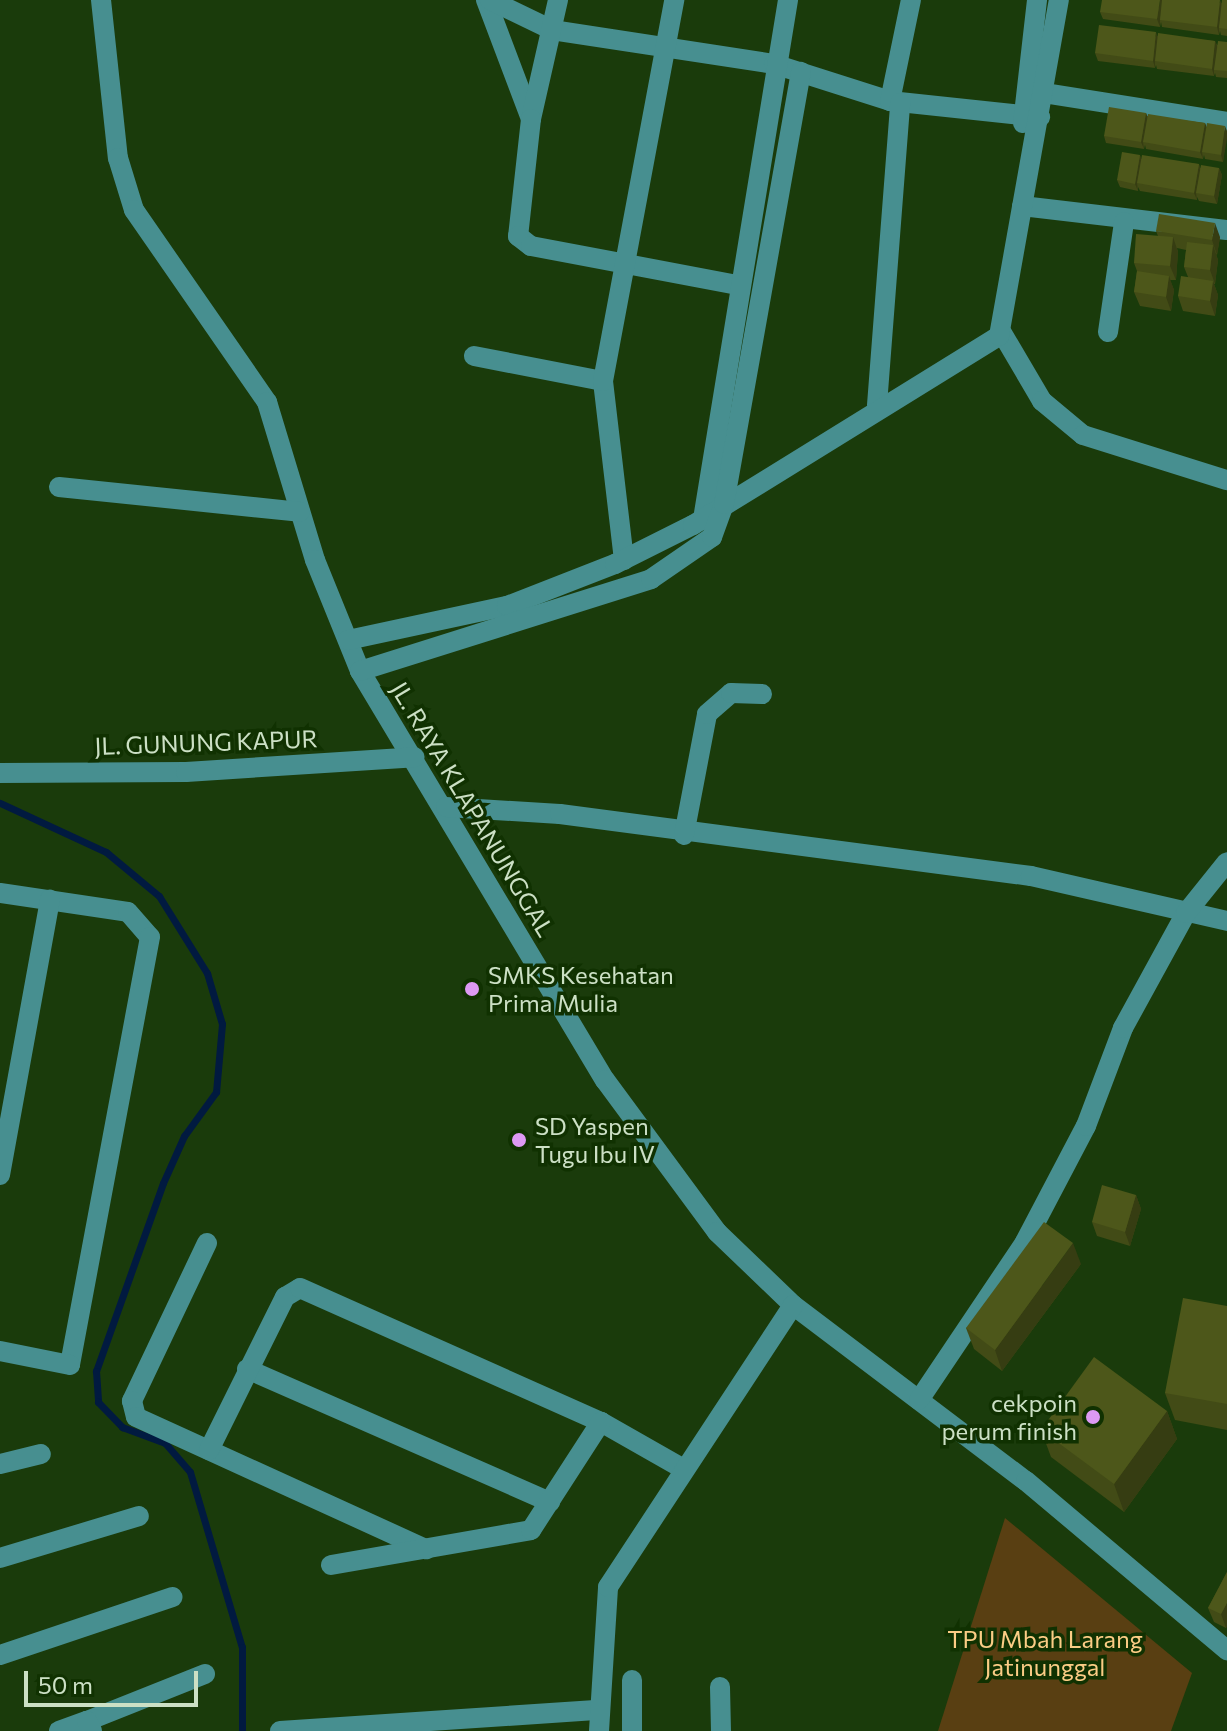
<!DOCTYPE html>
<html>
<head>
<meta charset="utf-8">
<style>
	body { margin:0 }
	#map { position:relative; width:1227px; height:1731px; overflow:hidden; background:#1a3b0b; font-family:Commissioner,sans-serif }
	div>[style] { position:absolute }
	[style*='--x'] { left:calc(var(--x)*1px); top:calc(var(--y)*1px); width:calc(var(--w)*1px); rotate:calc(var(--a)*1deg) }
	.green>* { inset:0; background:#593f12 }
	.stream>* { height:7px; margin:-3.5px; padding:0 3.5px; transform-origin:3.5px; border-radius:3.5px; background:#011a40 }
	.minor>* { height:20px; margin:-10px; padding:0 10px; transform-origin:10px; border-radius:10px; background:#478f90 }
	.wall>* { inset:0; background:#424b16 }
	.shaded-wall>* { inset:0; background:#363d12 }
	.building>* { inset:0; background:#4d571a }
	.dots>* { width:22px; height:22px; translate:-50% -50%; box-sizing:border-box; border:4px solid #103101; border-radius:50% }
	span { translate:-50% -50%; white-space:nowrap; text-align:center; line-height:1.15; -webkit-text-stroke:7px #103101; paint-order:stroke }
	.street-label { font-size:24px; color:#cce0c5 }
	.poi-label { font-size:24px; color:#cce0c5 }
	.left { translate:0 -50%; text-align:left }
	.right { translate:-100% -50%; text-align:right }
	.park-label { font-size:24px; color:#fbcc85 }
	.scale { position:absolute; left:24px; top:1671px; width:174px; height:36px; box-sizing:border-box; border:4px solid #cce0c5; border-top:0; padding-left:10px; font-size:24px; line-height:28px; white-space:nowrap; color:#cce0c5; -webkit-text-stroke:6px #103101; paint-order:stroke }
</style>
</head>
<body>
<div id="map">
	<div class="green">
		<i style="clip-path:polygon(1005px 1518px,1192px 1673px,1171px 1731px,938px 1731px)"></i>
	</div>
	<div class="stream">
		<i style="--x:0;--y:803;--w:117;--a:24.8"></i>
		<i style="--x:106;--y:852;--w:69;--a:39.7"></i>
		<i style="--x:159;--y:896;--w:91;--a:58.1"></i>
		<i style="--x:207;--y:973;--w:53;--a:73.6"></i>
		<i style="--x:222;--y:1024;--w:68;--a:95"></i>
		<i style="--x:216;--y:1092;--w:54;--a:126"></i>
		<i style="--x:184;--y:1136;--w:51;--a:114.1"></i>
		<i style="--x:163;--y:1183;--w:200;--a:109.6"></i>
		<i style="--x:96;--y:1371;--w:31;--a:86"></i>
		<i style="--x:98;--y:1402;--w:35;--a:46"></i>
		<i style="--x:122;--y:1427;--w:46;--a:20.4"></i>
		<i style="--x:165;--y:1443;--w:38;--a:49"></i>
		<i style="--x:190;--y:1472;--w:183;--a:73.5"></i>
		<i style="--x:242;--y:1647;--w:84;--a:90"></i>
	</div>
	<div class="minor">
		<i style="--x:101;--y:0;--w:159;--a:83.9"></i>
		<i style="--x:118;--y:158;--w:54;--a:72.9"></i>
		<i style="--x:134;--y:210;--w:234;--a:55.3"></i>
		<i style="--x:267;--y:402;--w:165;--a:73.1"></i>
		<i style="--x:315;--y:560;--w:120;--a:67.9"></i>
		<i style="--x:360;--y:671;--w:477;--a:59.1"></i>
		<i style="--x:605;--y:1080;--w:189;--a:53.6"></i>
		<i style="--x:717;--y:1232;--w:105;--a:43.8"></i>
		<i style="--x:793;--y:1305;--w:292;--a:37.1"></i>
		<i style="--x:1026;--y:1481;--w:263;--a:40.1"></i>
		<i style="--x:486;--y:0;--w:127;--a:69.3"></i>
		<i style="--x:490;--y:0;--w:69;--a:25.8"></i>
		<i style="--x:552;--y:30;--w:225;--a:8.7"></i>
		<i style="--x:774;--y:64;--w:122;--a:17.7"></i>
		<i style="--x:890;--y:101;--w:151;--a:6.1"></i>
		<i style="--x:558;--y:0;--w:122;--a:102.8"></i>
		<i style="--x:531;--y:119;--w:118;--a:96.3"></i>
		<i style="--x:518;--y:236;--w:16;--a:38"></i>
		<i style="--x:531;--y:246;--w:210;--a:10.7"></i>
		<i style="--x:1044;--y:93;--w:185;--a:9"></i>
		<i style="--x:890;--y:101;--w:103;--a:-78.3"></i>
		<i style="--x:1023;--y:123;--w:124;--a:-83.5"></i>
		<i style="--x:1022;--y:206;--w:206;--a:6.7"></i>
		<i style="--x:1108;--y:332;--w:111;--a:-81.7"></i>
		<i style="--x:1002;--y:333;--w:79;--a:59.5"></i>
		<i style="--x:1042;--y:401;--w:53;--a:39.7"></i>
		<i style="--x:1083;--y:435;--w:151;--a:17.4"></i>
		<i style="--x:474;--y:356;--w:131;--a:11"></i>
		<i style="--x:877;--y:405;--w:303;--a:-85.6"></i>
		<i style="--x:59;--y:487;--w:242;--a:5.9"></i>
		<i style="--x:704;--y:513;--w:520;--a:-80.7"></i>
		<i style="--x:624;--y:560;--w:180;--a:-96.7"></i>
		<i style="--x:603;--y:381;--w:388;--a:-79.4"></i>
		<i style="--x:348;--y:640;--w:163;--a:-12.1"></i>
		<i style="--x:507;--y:606;--w:116;--a:-21.3"></i>
		<i style="--x:615;--y:564;--w:87;--a:-26.6"></i>
		<i style="--x:693;--y:525;--w:360;--a:-31.7"></i>
		<i style="--x:999;--y:336;--w:341;--a:-79.9"></i>
		<i style="--x:360;--y:671;--w:305;--a:-17.5"></i>
		<i style="--x:651;--y:579;--w:74;--a:-34.5"></i>
		<i style="--x:712;--y:537;--w:35;--a:-70"></i>
		<i style="--x:724;--y:504;--w:439;--a:-79.9"></i>
		<i style="--x:0;--y:773;--w:186;--a:-0.3"></i>
		<i style="--x:186;--y:772;--w:229;--a:-3.7"></i>
		<i style="--x:446;--y:807;--w:114;--a:3.5"></i>
		<i style="--x:560;--y:814;--w:475;--a:7.5"></i>
		<i style="--x:1031;--y:876;--w:201;--a:12.9"></i>
		<i style="--x:684;--y:835;--w:123;--a:-79.2"></i>
		<i style="--x:707;--y:714;--w:32;--a:-41"></i>
		<i style="--x:731;--y:693;--w:31;--a:2"></i>
		<i style="--x:0;--y:893;--w:129;--a:8.4"></i>
		<i style="--x:128;--y:912;--w:33;--a:49"></i>
		<i style="--x:150;--y:937;--w:435;--a:100.6"></i>
		<i style="--x:70;--y:1365;--w:71;--a:-168.7"></i>
		<i style="--x:0;--y:1175;--w:280;--a:-79.7"></i>
		<i style="--x:207;--y:1243;--w:175;--a:115.4"></i>
		<i style="--x:132;--y:1401;--w:16;--a:76"></i>
		<i style="--x:136;--y:1417;--w:319;--a:24.5"></i>
		<i style="--x:247;--y:1369;--w:331;--a:23.7"></i>
		<i style="--x:919;--y:1400;--w:190;--a:-56.1"></i>
		<i style="--x:1025;--y:1242;--w:131;--a:-62.3"></i>
		<i style="--x:1086;--y:1126;--w:105;--a:-69.3"></i>
		<i style="--x:1123;--y:1028;--w:131;--a:-61.3"></i>
		<i style="--x:1186;--y:913;--w:65;--a:-51.2"></i>
		<i style="--x:209;--y:1450;--w:171;--a:-63.6"></i>
		<i style="--x:285;--y:1297;--w:17;--a:-31"></i>
		<i style="--x:300;--y:1288;--w:329;--a:24"></i>
		<i style="--x:601;--y:1422;--w:93;--a:29.6"></i>
		<i style="--x:0;--y:1464;--w:42;--a:-13.7"></i>
		<i style="--x:0;--y:1558;--w:145;--a:-16.8"></i>
		<i style="--x:331;--y:1565;--w:203;--a:-9.9"></i>
		<i style="--x:531;--y:1530;--w:129;--a:-57.1"></i>
		<i style="--x:0;--y:1655;--w:182;--a:-18.6"></i>
		<i style="--x:632;--y:1680;--w:51;--a:90"></i>
		<i style="--x:720;--y:1687;--w:44;--a:88.7"></i>
		<i style="--x:87;--y:1721;--w:127;--a:-21.7"></i>
		<i style="--x:59;--y:1731;--w:30;--a:-20"></i>
		<i style="--x:87;--y:1721;--w:11;--a:63"></i>
		<i style="--x:280;--y:1731;--w:320;--a:-3.8"></i>
		<i style="--x:599;--y:1731;--w:144;--a:-86.4"></i>
		<i style="--x:608;--y:1587;--w:337;--a:-56.7"></i>
	</div>
	<div class="wall">
		<i style="clip-path:polygon(1227px 0,1227px 36px,1221px 35px,1220px 31px,1219px 35px,1162px 27px,1161px 22px,1160px 27px,1103px 19px,1100px 12px,1222px 3px)"></i>
		<i style="clip-path:polygon(1158px 36px,1215px 41px,1217px 45px,1227px 42px,1227px 78px,1216px 77px,1215px 73px,1214px 76px,1157px 69px,1156px 65px,1155px 68px,1098px 61px,1095px 53px)"></i>
		<i style="clip-path:polygon(1146px 113px,1147px 116px,1205px 123px,1206px 127px,1227px 131px,1223px 162px,1205px 159px,1204px 155px,1203px 159px,1146px 149px,1145px 145px,1144px 149px,1106px 143px,1104px 136px)"></i>
		<i style="clip-path:polygon(1140px 155px,1141px 159px,1199px 164px,1200px 168px,1219px 168px,1222px 175px,1217px 204px,1199px 201px,1197px 197px,1197px 200px,1140px 191px,1138px 187px,1138px 191px,1120px 187px,1117px 180px)"></i>
		<i style="clip-path:polygon(1156px 231px,1220px 237px,1217px 255px,1216px 254px,1218px 260px,1215px 284px,1214px 284px,1218px 295px,1215px 316px,1183px 311px,1178px 296px,1188px 277px,1184px 267px,1186px 250px,1177px 248px,1178px 252px,1176px 280px,1170px 280px,1174px 290px,1171px 311px,1140px 306px,1134px 292px,1137px 271px,1134px 263px,1158px 236px)"></i>
		<i style="clip-path:polygon(1136px 1195px,1141px 1209px,1130px 1246px,1097px 1236px,1092px 1222px)"></i>
		<i style="clip-path:polygon(1081px 1264px,1002px 1371px,974px 1349px,966px 1328px)"></i>
		<i style="clip-path:polygon(1227px 1306px,1227px 1430px,1175px 1420px,1165px 1393px)"></i>
		<i style="clip-path:polygon(1167px 1411px,1177px 1439px,1124px 1512px,1051px 1457px,1041px 1430px)"></i>
		<i style="clip-path:polygon(1227px 1572px,1226px 1628px,1214px 1622px,1208px 1608px)"></i>
	</div>
	<div class="shaded-wall">
		<i style="clip-path:polygon(1160px 0,1164px 0,1160px 20px,1160px 27px,1157px 19px)"></i>
		<i style="clip-path:polygon(1220px 0,1223px 6px,1219px 28px,1219px 35px,1217px 27px)"></i>
		<i style="clip-path:polygon(1156px 32px,1159px 40px,1155px 61px,1155px 68px,1153px 61px)"></i>
		<i style="clip-path:polygon(1215px 41px,1218px 48px,1214px 70px,1214px 76px,1212px 69px)"></i>
		<i style="clip-path:polygon(1146px 113px,1149px 121px,1143px 142px,1144px 149px,1141px 142px)"></i>
		<i style="clip-path:polygon(1205px 123px,1208px 130px,1202px 152px,1203px 159px,1200px 152px)"></i>
		<i style="clip-path:polygon(1225px 126px,1227px 131px,1227px 139px,1223px 162px,1221px 155px)"></i>
		<i style="clip-path:polygon(1140px 155px,1142px 162px,1137px 183px,1138px 191px,1135px 184px)"></i>
		<i style="clip-path:polygon(1199px 164px,1201px 172px,1196px 193px,1197px 200px,1194px 193px)"></i>
		<i style="clip-path:polygon(1219px 168px,1222px 175px,1217px 204px,1214px 196px)"></i>
		<i style="clip-path:polygon(1215px 223px,1220px 237px,1217px 255px,1212px 240px)"></i>
		<i style="clip-path:polygon(1173px 237px,1178px 252px,1176px 280px,1170px 266px)"></i>
		<i style="clip-path:polygon(1213px 245px,1218px 260px,1215px 284px,1210px 270px)"></i>
		<i style="clip-path:polygon(1169px 276px,1174px 290px,1171px 311px,1166px 297px)"></i>
		<i style="clip-path:polygon(1213px 281px,1218px 295px,1215px 316px,1210px 301px)"></i>
		<i style="clip-path:polygon(1136px 1195px,1141px 1209px,1130px 1246px,1125px 1232px)"></i>
		<i style="clip-path:polygon(1073px 1243px,1081px 1264px,1002px 1371px,995px 1350px)"></i>
		<i style="clip-path:polygon(1167px 1411px,1177px 1439px,1124px 1512px,1114px 1484px)"></i>
		<i style="clip-path:polygon(1227px 1603px,1227px 1627px,1226px 1628px,1221px 1614px)"></i>
	</div>
	<div class="building">
		<i style="clip-path:polygon(1102px 0,1160px 0,1157px 19px,1100px 12px)"></i>
		<i style="clip-path:polygon(1162px 0,1220px 0,1217px 27px,1160px 20px)"></i>
		<i style="clip-path:polygon(1222px 0,1227px 0,1227px 29px,1219px 28px)"></i>
		<i style="clip-path:polygon(1099px 25px,1156px 32px,1153px 61px,1095px 53px)"></i>
		<i style="clip-path:polygon(1158px 33px,1215px 41px,1212px 69px,1155px 61px)"></i>
		<i style="clip-path:polygon(1218px 41px,1227px 42px,1227px 71px,1214px 70px)"></i>
		<i style="clip-path:polygon(1109px 107px,1146px 113px,1141px 142px,1104px 136px)"></i>
		<i style="clip-path:polygon(1148px 114px,1205px 123px,1200px 152px,1143px 142px)"></i>
		<i style="clip-path:polygon(1207px 123px,1225px 126px,1221px 155px,1202px 152px)"></i>
		<i style="clip-path:polygon(1122px 152px,1140px 155px,1135px 184px,1117px 180px)"></i>
		<i style="clip-path:polygon(1142px 155px,1199px 164px,1194px 193px,1137px 183px)"></i>
		<i style="clip-path:polygon(1201px 165px,1219px 168px,1214px 196px,1196px 193px)"></i>
		<i style="clip-path:polygon(1159px 214px,1215px 223px,1212px 240px,1156px 231px)"></i>
		<i style="clip-path:polygon(1136px 234px,1173px 237px,1170px 266px,1134px 263px)"></i>
		<i style="clip-path:polygon(1187px 242px,1213px 245px,1210px 270px,1184px 267px)"></i>
		<i style="clip-path:polygon(1137px 271px,1169px 276px,1166px 297px,1134px 292px)"></i>
		<i style="clip-path:polygon(1181px 276px,1213px 281px,1210px 301px,1178px 296px)"></i>
		<i style="clip-path:polygon(1102px 1185px,1136px 1195px,1125px 1232px,1092px 1222px)"></i>
		<i style="clip-path:polygon(1044px 1222px,1073px 1243px,995px 1350px,966px 1328px)"></i>
		<i style="clip-path:polygon(1183px 1298px,1227px 1306px,1227px 1404px,1165px 1393px)"></i>
		<i style="clip-path:polygon(1094px 1357px,1167px 1411px,1114px 1484px,1041px 1430px)"></i>
		<i style="clip-path:polygon(1227px 1572px,1227px 1603px,1221px 1614px,1208px 1608px)"></i>
	</div>
	<div class="dots">
		<i style="left:472px;top:989px;background:#dd99f3"></i>
		<i style="left:519px;top:1140px;background:#dd99f3"></i>
		<i style="left:1093px;top:1417px;background:#dd99f3"></i>
	</div>
	<div class="street-label">
		<span style="left:206px;top:742px;rotate:-2deg">JL. GUNUNG KAPUR</span>
		<span style="left:473px;top:809px;rotate:59deg">JL. RAYA KLAPANUNGGAL</span>
	</div>
	<div class="poi-label">
		<span class="left" style="left:488px;top:989px">SMKS Kesehatan<br>Prima Mulia</span>
		<span class="left" style="left:535px;top:1140px">SD Yaspen<br>Tugu Ibu IV</span>
		<span class="right" style="left:1077px;top:1417px">cekpoin<br>perum finish</span>
	</div>
	<div class="park-label">
		<span style="left:1045px;top:1653px">TPU Mbah Larang<br>Jatinunggal</span>
	</div>
	<div class="scale">50 m</div>
</div>
</body>
</html>
